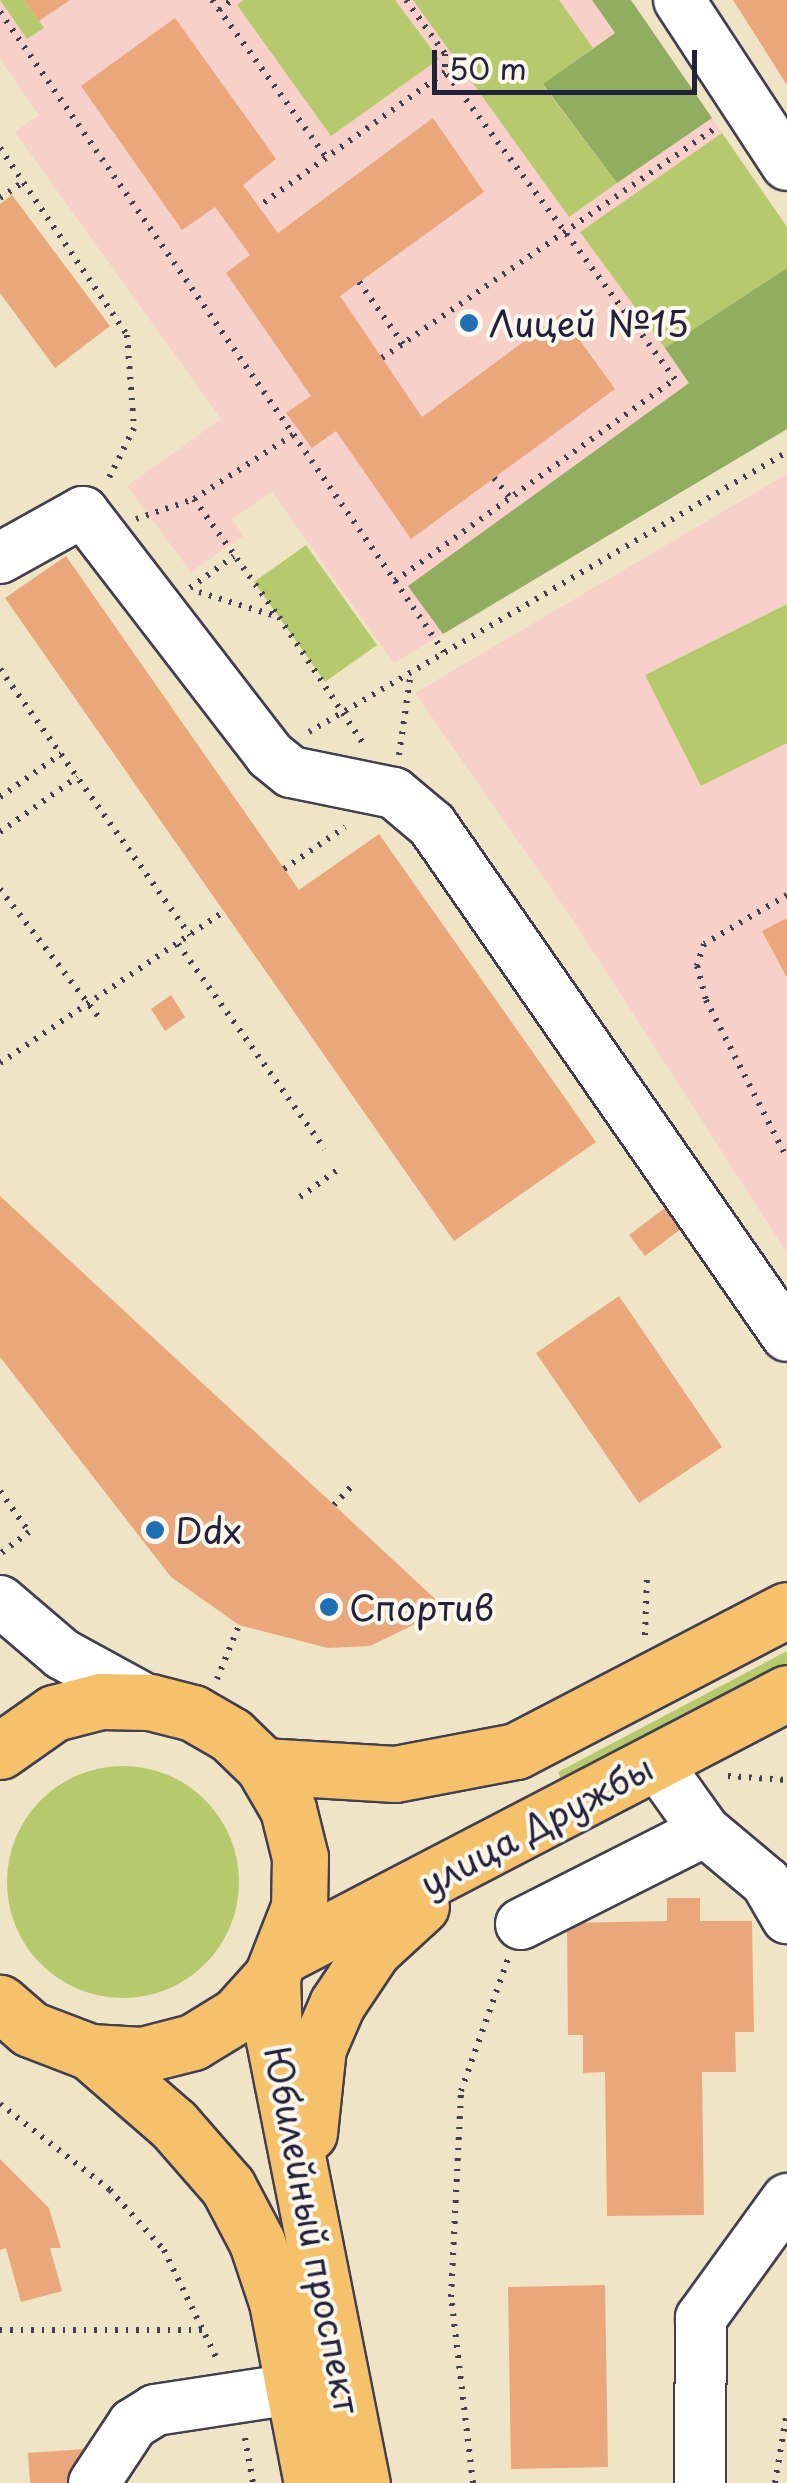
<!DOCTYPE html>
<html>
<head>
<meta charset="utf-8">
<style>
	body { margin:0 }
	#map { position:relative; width:787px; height:2483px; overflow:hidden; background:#efe4c6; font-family:"Playpen Sans",sans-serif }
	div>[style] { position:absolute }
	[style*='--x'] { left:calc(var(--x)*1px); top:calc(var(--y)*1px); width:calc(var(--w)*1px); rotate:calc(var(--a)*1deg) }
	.built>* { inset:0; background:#f7d0c9 }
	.green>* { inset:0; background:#b6c96d }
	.round { border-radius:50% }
	.forest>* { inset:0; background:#90ad60 }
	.building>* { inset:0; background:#eaa77c }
	.path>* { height:6px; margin-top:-3px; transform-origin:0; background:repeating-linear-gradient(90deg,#413f50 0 2.5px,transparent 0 10.5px) }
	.roads { filter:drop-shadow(2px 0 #413f50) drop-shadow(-2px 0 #413f50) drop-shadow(0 2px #413f50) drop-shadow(0 -2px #413f50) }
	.minor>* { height:50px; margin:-25px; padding:0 25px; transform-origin:25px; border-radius:25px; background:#fff }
	.major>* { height:55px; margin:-27.5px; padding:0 27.5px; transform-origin:27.5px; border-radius:27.5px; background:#f5c16b }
	.dots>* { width:28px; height:28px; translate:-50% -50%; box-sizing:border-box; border:5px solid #fbf7ec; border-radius:50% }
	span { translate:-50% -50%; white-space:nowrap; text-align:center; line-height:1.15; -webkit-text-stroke:8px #fbf7ec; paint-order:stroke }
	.poi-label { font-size:35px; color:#22223b }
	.left { translate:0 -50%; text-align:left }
	.street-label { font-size:35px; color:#22223b }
	.scale { position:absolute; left:432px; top:50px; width:265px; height:45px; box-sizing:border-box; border:5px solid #22223b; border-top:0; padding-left:12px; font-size:30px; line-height:35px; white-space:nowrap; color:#22223b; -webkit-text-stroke:8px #fbf7ec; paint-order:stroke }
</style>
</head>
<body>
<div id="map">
	<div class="built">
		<i style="clip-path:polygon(0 0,631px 0,787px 227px,787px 429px,394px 663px,272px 492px,232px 519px,243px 536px,191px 572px,127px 486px,221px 419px,15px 132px,39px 115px,0 59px)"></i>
		<i style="clip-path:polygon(787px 474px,787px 1253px,573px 920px,415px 693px)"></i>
	</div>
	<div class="green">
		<i style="clip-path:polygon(0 0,24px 0,44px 28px,27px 39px)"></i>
		<i style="clip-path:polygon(244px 0,395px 0,439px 59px,331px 136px,237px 5px)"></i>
		<i style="clip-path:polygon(413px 0,559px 0,593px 48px,543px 85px,617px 183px,569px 217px)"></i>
		<i style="clip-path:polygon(722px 133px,787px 227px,787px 268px,665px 348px,580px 232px)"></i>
		<i style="clip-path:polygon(306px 545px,377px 645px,325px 682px,254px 582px)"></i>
		<i style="clip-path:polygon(787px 604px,787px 743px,701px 786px,645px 675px)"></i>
		<i style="clip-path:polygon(787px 1651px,787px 1666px,563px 1784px,558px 1772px)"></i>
		<i class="round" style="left:7px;top:1766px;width:232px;height:232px"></i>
	</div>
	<div class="forest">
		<i style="clip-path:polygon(592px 0,631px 0,712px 118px,617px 183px,543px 84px,615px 33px)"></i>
		<i style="clip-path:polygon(787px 268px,787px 429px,443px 634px,408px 586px,689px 383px,665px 348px)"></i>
	</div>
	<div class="building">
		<i style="clip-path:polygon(24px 0,70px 0,39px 21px)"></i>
		<i style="clip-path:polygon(733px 0,787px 0,787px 85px)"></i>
		<i style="clip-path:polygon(175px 18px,276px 159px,243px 185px,278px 233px,433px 118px,484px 192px,340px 296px,422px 417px,561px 314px,615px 389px,411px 539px,336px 431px,312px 448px,286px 413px,311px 396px,226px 273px,250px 255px,215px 207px,182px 230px,81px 86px)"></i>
		<i style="clip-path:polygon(12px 195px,110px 326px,55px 368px,0 293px,0 204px)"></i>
		<i style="clip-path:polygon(66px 556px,299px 890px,379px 834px,596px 1142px,454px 1241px,5px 598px)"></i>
		<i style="clip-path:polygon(787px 918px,787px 978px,762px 931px)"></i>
		<i style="clip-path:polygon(171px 995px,185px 1017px,165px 1031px,151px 1009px)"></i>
		<i style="clip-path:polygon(0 1196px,334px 1505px,446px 1609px,370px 1646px,328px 1648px,239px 1625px,171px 1577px,0 1357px)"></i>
		<i style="clip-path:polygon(669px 1205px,685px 1226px,645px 1256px,629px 1235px)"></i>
		<i style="clip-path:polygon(619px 1296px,722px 1447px,639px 1503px,536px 1353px)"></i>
		<i style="clip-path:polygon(667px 1898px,700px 1898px,700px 1921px,752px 1921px,754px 2032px,735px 2032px,736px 2072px,702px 2072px,704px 2215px,607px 2216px,605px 2072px,583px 2073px,583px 2035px,568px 2035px,567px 1923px,667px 1921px)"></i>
		<i style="clip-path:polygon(0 2159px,49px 2208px,61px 2248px,50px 2248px,62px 2291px,21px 2302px,6px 2248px,0 2250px)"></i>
		<i style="clip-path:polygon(605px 2285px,608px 2467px,511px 2469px,508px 2287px)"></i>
		<i style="clip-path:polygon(85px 2449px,88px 2483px,30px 2483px,28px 2453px)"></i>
	</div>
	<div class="path">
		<i style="--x:212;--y:0;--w:194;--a:54"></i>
		<i style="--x:406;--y:0;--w:67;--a:54.2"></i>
		<i style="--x:445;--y:54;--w:17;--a:90"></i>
		<i style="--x:219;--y:10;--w:16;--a:-38"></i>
		<i style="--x:0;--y:12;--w:693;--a:55.23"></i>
		<i style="--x:395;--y:581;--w:345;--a:-35.8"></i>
		<i style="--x:675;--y:379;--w:384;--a:-126.8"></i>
		<i style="--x:445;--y:72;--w:229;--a:144.2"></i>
		<i style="--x:0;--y:148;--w:226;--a:55.8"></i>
		<i style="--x:127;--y:335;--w:93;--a:85.7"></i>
		<i style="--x:134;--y:428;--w:58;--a:116.6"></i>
		<i style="--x:0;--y:198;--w:28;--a:-35"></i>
		<i style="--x:359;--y:282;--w:76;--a:54.6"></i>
		<i style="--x:382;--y:358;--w:403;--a:-34.6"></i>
		<i style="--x:494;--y:478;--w:26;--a:51"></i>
		<i style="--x:194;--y:499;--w:144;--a:54.3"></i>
		<i style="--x:136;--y:519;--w:61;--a:-19"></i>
		<i style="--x:194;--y:499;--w:125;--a:-32.9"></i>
		<i style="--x:395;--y:581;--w:86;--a:55.4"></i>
		<i style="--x:190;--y:588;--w:54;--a:-36"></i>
		<i style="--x:199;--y:592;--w:84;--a:17.4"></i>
		<i style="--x:279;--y:617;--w:154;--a:56.4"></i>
		<i style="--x:0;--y:669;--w:327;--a:54.5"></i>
		<i style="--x:309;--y:732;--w:554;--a:-30.36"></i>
		<i style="--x:399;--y:755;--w:84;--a:-81.8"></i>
		<i style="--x:0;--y:797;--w:75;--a:-35.2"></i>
		<i style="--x:0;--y:832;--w:95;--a:-35.5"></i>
		<i style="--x:284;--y:869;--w:74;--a:-34.5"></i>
		<i style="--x:0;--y:889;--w:165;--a:52.4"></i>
		<i style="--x:787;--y:895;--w:96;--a:149.4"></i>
		<i style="--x:704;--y:944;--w:23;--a:108"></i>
		<i style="--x:697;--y:966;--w:35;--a:75"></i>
		<i style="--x:706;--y:1000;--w:178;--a:62.9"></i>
		<i style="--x:178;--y:944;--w:252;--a:54.4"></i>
		<i style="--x:0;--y:1063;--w:269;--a:-34.1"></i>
		<i style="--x:300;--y:1197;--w:49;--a:-35.9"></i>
		<i style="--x:0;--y:1491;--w:50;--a:54.7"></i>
		<i style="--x:29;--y:1532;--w:36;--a:143"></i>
		<i style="--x:334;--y:1505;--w:25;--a:-47"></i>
		<i style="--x:645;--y:1635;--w:59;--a:-88.1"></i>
		<i style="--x:217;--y:1679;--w:58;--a:-67.8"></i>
		<i style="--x:728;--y:1776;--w:59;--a:3.9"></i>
		<i style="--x:0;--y:2104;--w:140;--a:38"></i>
		<i style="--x:110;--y:2190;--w:81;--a:48"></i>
		<i style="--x:164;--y:2250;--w:123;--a:64.1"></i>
		<i style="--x:0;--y:2330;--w:202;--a:0"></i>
		<i style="--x:245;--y:2438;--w:46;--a:79.9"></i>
		<i style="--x:473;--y:2483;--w:187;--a:-96.7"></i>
		<i style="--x:451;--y:2297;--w:206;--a:-87.2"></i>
		<i style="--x:461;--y:2091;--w:140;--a:-70.4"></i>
		<i style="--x:775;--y:2483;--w:73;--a:-80.5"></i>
	</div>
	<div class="roads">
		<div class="minor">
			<i style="--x:679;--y:0;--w:197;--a:56.8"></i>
			<i style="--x:0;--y:558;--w:95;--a:-29"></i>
			<i style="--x:83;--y:512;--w:307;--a:52.4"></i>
			<i style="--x:270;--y:755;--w:27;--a:39"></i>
			<i style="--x:291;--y:772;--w:105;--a:11.5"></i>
			<i style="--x:394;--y:793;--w:50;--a:40.1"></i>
			<i style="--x:432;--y:825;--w:622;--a:55.21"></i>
			<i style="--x:0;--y:1601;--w:82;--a:40.5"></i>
			<i style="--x:62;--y:1654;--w:100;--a:28.6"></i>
			<i style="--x:655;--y:1761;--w:86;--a:54.5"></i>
			<i style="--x:705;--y:1831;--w:80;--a:39.9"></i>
			<i style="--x:766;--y:1882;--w:42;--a:59.7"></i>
			<i style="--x:521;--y:1924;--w:206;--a:-26.8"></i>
			<i style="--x:94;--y:2483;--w:71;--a:-56.5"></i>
			<i style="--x:133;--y:2424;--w:26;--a:-32"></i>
			<i style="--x:155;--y:2410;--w:139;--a:-8.7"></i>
			<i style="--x:700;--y:2483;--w:165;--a:-89.7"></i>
			<i style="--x:701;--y:2318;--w:147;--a:-54.1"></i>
		</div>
		<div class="major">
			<i style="--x:0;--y:1751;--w:66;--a:-35.1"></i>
			<i style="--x:54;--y:1713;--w:49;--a:-14.3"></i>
			<i style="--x:101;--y:1701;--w:49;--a:1.2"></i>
			<i style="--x:150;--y:1702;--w:44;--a:14.3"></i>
			<i style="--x:193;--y:1713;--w:44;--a:30.1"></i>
			<i style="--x:231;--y:1735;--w:45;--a:44.1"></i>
			<i style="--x:263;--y:1766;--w:50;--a:59.8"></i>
			<i style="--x:288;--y:1809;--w:49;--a:76"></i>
			<i style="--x:300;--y:1857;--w:50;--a:91.1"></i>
			<i style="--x:299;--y:1907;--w:74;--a:111.4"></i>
			<i style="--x:272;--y:1976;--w:52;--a:131.9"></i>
			<i style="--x:237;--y:2015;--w:52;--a:148.5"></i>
			<i style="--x:193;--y:2042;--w:53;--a:165.7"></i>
			<i style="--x:142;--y:2055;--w:52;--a:-176.7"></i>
			<i style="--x:90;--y:2052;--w:64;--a:-159"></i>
			<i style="--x:30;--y:2029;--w:40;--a:-139"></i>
			<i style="--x:263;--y:1766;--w:132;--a:3.5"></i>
			<i style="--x:395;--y:1774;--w:123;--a:-10.8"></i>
			<i style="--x:516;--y:1751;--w:305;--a:-27.5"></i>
			<i style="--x:284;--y:1955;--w:567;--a:-27.51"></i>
			<i style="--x:272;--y:1976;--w:64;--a:88.2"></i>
			<i style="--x:274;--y:2040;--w:452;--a:78.8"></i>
			<i style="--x:90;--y:2052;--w:111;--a:41"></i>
			<i style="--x:174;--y:2125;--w:82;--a:48.9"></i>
			<i style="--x:228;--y:2187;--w:62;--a:62.2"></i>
			<i style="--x:257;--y:2242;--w:63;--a:71.6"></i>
			<i style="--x:277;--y:2302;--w:184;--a:79.1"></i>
			<i style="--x:309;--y:2133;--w:85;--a:-84"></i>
			<i style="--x:318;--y:2048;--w:48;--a:-66.6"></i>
			<i style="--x:337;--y:2004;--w:65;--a:-56.3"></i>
			<i style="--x:373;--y:1950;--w:65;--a:-42.5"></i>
		</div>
	</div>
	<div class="dots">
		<i style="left:469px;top:323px;background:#1f6fb2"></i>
		<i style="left:155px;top:1530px;background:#1f6fb2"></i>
		<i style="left:329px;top:1607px;background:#1f6fb2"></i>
	</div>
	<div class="poi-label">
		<span class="left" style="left:489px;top:323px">Лицей №15</span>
		<span class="left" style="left:175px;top:1530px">Ddx</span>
		<span class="left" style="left:349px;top:1607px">Спортив</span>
	</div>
	<div class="street-label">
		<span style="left:536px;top:1825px;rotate:-28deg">улица Дружбы</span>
		<span style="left:313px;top:2230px;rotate:79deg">Юбилейный проспект</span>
	</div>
	<div class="scale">50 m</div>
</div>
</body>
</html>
